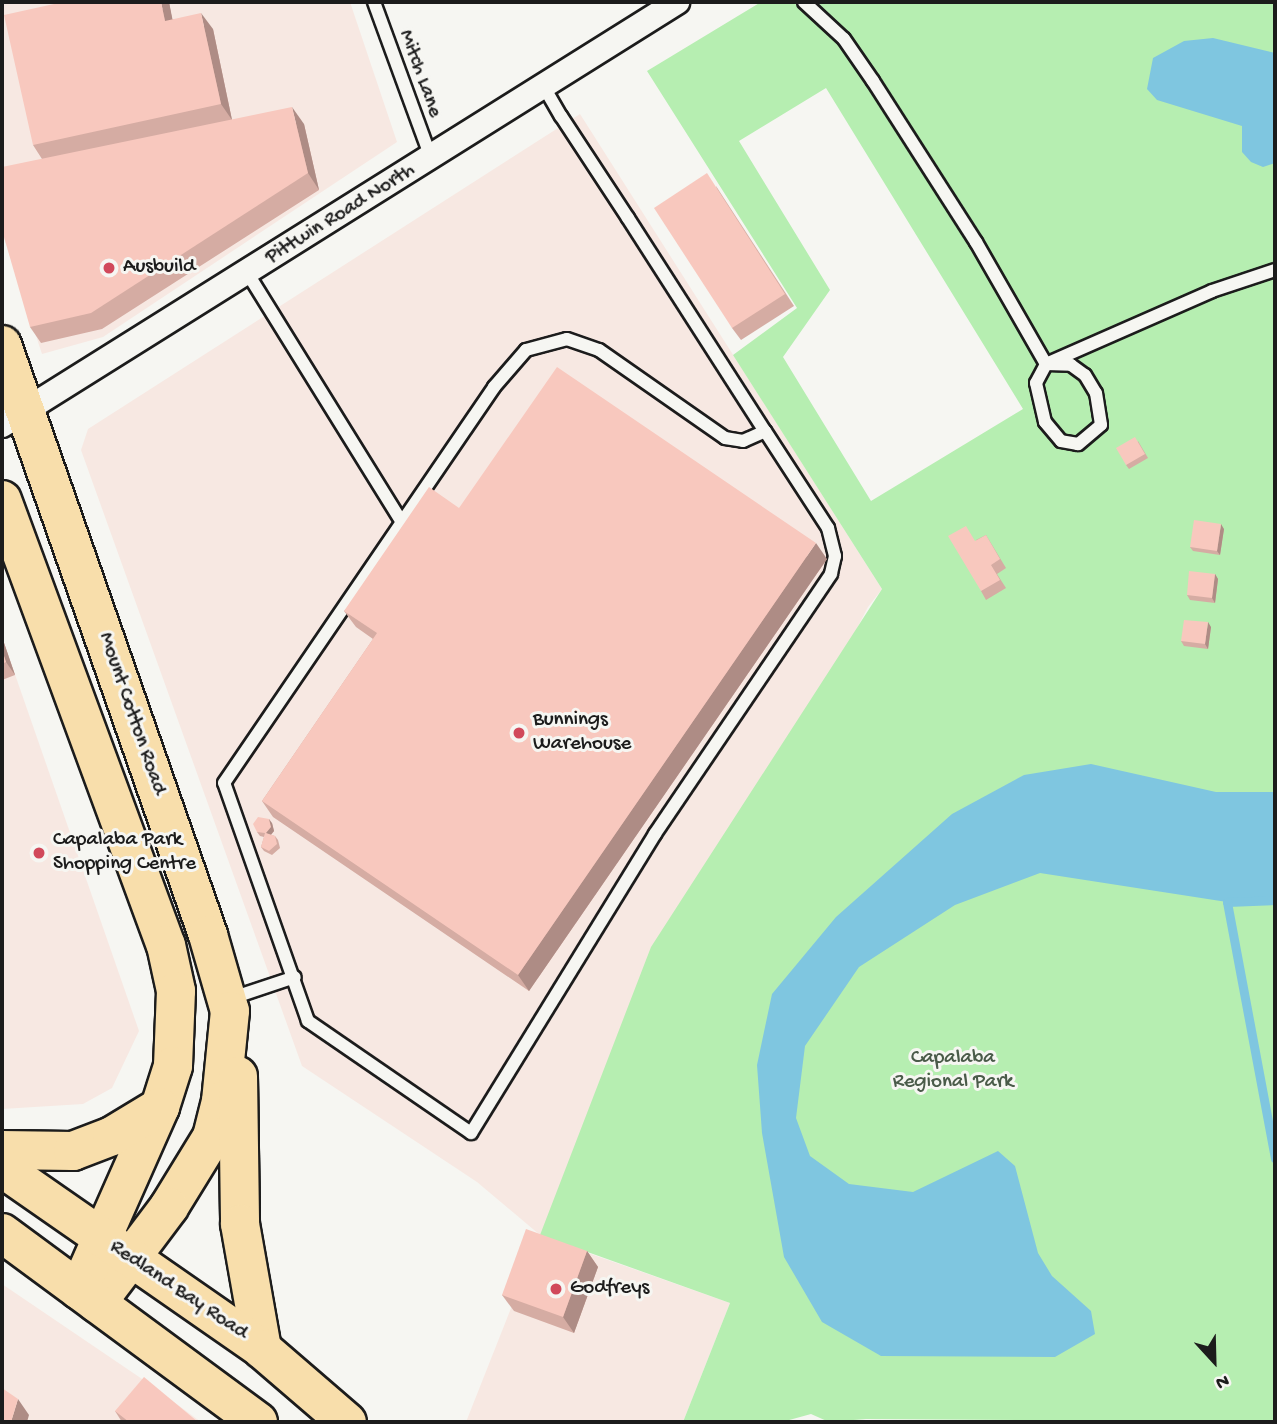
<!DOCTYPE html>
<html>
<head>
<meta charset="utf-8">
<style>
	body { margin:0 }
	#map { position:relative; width:1277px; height:1424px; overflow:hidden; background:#f6f6f2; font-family:"Gochi Hand",sans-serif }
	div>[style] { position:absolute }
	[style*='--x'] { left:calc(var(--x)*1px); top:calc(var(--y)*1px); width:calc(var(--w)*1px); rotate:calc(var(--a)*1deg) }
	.built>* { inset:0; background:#f7e8e2 }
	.green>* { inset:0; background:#b6eeb1 }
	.water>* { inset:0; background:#7fc6e0 }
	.stream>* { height:9px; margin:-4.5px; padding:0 4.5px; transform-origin:4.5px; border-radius:4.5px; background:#7fc6e0 }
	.roads { filter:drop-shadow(2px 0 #1c1c1c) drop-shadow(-2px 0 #1c1c1c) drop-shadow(0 2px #1c1c1c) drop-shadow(0 -2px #1c1c1c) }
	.service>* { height:12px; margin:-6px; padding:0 6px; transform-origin:6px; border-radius:6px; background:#f6f6f2 }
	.minor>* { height:24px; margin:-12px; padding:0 12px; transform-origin:12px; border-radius:12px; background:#f6f6f2 }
	.primary>* { height:38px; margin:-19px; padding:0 19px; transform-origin:19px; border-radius:19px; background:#f8deab }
	.wall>* { inset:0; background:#d5aca3 }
	.shaded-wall>* { inset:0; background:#ae8c85 }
	.building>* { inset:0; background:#f8c8be }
	.dots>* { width:19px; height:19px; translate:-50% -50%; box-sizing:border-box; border:4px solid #f6f6f2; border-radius:50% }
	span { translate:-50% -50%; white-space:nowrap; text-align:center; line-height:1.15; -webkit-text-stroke:6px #f6f6f2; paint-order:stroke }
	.street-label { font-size:21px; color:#1c1c1c }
	.poi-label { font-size:21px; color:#1c1c1c }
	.left { translate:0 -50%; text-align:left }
	.park-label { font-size:21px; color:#4a5b49 }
	.frame { position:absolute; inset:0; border:4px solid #1c1c1c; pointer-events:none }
	.north { position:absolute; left:1179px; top:1326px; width:70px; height:70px; -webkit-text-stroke:5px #f6f6f2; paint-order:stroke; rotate:158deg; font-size:19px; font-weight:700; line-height:28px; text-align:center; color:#1c1c1c }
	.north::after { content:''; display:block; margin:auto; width:24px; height:32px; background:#1c1c1c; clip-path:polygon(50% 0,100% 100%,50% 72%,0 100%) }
</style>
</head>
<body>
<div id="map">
	<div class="built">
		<i style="clip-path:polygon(2px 2px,350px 2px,397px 142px,103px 337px,42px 354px,2px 232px)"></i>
		<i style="clip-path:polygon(580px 114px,882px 589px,868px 607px,540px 1236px,730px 1303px,683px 1422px,466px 1422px,540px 1235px,477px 1182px,302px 1066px,81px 450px,88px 429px)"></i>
		<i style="clip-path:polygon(2px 637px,139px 1031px,112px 1088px,83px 1104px,2px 1109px)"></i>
		<i style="clip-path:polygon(2px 1284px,148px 1383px,201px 1422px,2px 1422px)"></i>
	</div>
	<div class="green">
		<i style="clip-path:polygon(evenodd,761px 2px,1275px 2px,1275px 1422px,866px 1419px,829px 1422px,811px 1414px,782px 1422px,683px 1422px,730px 1303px,540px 1235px,651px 947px,882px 589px,733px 355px,797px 308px,647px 71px,761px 2px,826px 88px,1023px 409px,871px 501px,783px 357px,830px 290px,739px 141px,826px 88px)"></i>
	</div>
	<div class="water">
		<i style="clip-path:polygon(1213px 38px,1275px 53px,1275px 163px,1263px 167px,1251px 162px,1242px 152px,1242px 126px,1157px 100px,1147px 89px,1153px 58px,1184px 41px)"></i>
		<i style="clip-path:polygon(1091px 764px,1216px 792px,1275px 792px,1275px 900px,1227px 902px,1040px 873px,955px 905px,859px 967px,805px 1046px,796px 1118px,810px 1156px,849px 1184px,913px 1192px,998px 1151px,1015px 1166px,1038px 1253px,1052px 1276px,1091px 1311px,1095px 1334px,1055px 1357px,881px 1356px,822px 1322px,784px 1257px,762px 1133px,757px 1065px,772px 994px,836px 917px,952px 814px,1024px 775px)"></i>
	</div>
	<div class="stream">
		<i style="--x:1275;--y:900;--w:48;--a:177.6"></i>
		<i style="--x:1227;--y:902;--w:261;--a:79.4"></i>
	</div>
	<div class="roads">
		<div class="service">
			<i style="--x:374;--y:2;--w:166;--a:69.9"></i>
			<i style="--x:804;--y:2;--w:54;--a:42.8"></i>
			<i style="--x:844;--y:39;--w:51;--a:55.4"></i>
			<i style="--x:873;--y:81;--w:191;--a:57.4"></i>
			<i style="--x:976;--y:242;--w:141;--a:60.2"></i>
			<i style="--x:544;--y:87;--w:34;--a:60"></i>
			<i style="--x:561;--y:116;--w:122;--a:56.7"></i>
			<i style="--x:628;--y:218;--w:253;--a:57.3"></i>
			<i style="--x:765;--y:431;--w:116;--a:57"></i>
			<i style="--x:828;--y:528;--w:29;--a:76"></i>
			<i style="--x:835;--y:556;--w:18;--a:103"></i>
			<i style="--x:831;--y:574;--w:314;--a:124.1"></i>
			<i style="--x:655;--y:834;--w:351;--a:121.6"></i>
			<i style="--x:471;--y:1133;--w:198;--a:-145.5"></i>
			<i style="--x:308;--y:1021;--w:252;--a:-109.4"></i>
			<i style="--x:224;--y:783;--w:479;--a:-55.7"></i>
			<i style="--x:494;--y:387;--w:49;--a:-49.1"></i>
			<i style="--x:526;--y:350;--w:42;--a:-15"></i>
			<i style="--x:567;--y:339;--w:34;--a:19"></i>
			<i style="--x:599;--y:350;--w:154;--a:34.9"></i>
			<i style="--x:725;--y:438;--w:18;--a:9"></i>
			<i style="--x:743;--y:441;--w:24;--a:-24"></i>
			<i style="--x:248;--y:274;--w:292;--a:58.2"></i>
			<i style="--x:1046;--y:364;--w:25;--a:2"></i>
			<i style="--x:1071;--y:365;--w:17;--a:36"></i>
			<i style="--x:1085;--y:375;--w:21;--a:59"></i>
			<i style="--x:1096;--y:393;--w:32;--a:81"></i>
			<i style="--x:1101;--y:425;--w:30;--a:140"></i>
			<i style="--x:1078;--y:444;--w:17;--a:-170"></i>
			<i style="--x:1061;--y:441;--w:25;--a:-130"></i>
			<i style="--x:1045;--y:422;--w:40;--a:-103"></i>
			<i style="--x:1036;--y:383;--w:21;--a:-62"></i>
			<i style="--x:1046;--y:364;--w:181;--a:-23.7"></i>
			<i style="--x:1212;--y:291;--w:66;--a:-18.4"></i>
			<i style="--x:232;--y:998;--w:66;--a:-18.4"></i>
		</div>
		<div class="minor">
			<i style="--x:2;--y:425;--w:797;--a:-32.07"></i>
		</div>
		<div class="primary">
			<i style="--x:2;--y:345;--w:625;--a:70.75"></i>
			<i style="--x:208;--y:935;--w:79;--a:73.9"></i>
			<i style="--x:230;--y:1011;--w:90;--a:95.7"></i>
			<i style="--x:221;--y:1101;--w:37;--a:104"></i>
			<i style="--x:212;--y:1137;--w:82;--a:121.6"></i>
			<i style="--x:169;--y:1207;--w:120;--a:126.9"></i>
			<i style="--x:2;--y:500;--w:474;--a:69.8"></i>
			<i style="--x:166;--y:945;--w:47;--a:77.7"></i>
			<i style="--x:176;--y:991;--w:75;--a:92.3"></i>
			<i style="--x:173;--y:1066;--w:43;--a:107.6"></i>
			<i style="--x:160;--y:1107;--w:200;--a:113.9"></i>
			<i style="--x:238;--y:1076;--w:148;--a:89.2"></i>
			<i style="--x:240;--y:1224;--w:127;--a:80"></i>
			<i style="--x:2;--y:1150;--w:71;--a:0.8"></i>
			<i style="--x:73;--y:1151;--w:42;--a:-21"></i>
			<i style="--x:112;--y:1136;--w:56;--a:-31.1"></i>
			<i style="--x:2;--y:1168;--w:317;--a:34.8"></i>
			<i style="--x:262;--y:1349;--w:112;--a:40.7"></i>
			<i style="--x:2;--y:1233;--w:318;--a:36.4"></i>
		</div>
	</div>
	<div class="wall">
		<i style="clip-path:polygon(169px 2px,172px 19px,213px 29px,232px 120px,304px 124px,319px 190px,102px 329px,41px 343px,30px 327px,42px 159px,33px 145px)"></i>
		<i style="clip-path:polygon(716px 186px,794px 306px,741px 340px,732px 328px)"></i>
		<i style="clip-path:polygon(1138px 441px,1148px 458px,1129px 469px,1126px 465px)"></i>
		<i style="clip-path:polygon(459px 508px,827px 559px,529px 991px,273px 817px,262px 801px,373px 639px,356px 627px,344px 611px)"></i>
		<i style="clip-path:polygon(1224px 529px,1220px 555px,1193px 551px,1190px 547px)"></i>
		<i style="clip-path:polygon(986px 535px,1006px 568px,997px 574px,1006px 588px,986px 600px,981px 591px,976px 540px)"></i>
		<i style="clip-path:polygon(1215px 574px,1218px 579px,1215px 603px,1190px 600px,1187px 595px)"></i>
		<i style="clip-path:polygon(1211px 627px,1208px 649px,1184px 646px,1181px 641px)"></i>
		<i style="clip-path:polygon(2px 637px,15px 675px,2px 680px)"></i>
		<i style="clip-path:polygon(272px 823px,274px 831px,271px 835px,275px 836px,278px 840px,280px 848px,272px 855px,264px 851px,261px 847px,264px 837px,260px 836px,257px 832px)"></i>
		<i style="clip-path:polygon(587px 1251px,598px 1267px,574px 1333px,514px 1311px,502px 1295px)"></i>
		<i style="clip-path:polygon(115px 1411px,198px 1422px,122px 1422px)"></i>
	</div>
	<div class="shaded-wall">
		<i style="clip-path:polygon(161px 2px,169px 2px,176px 37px,165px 21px)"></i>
		<i style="clip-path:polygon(201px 13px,213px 29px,232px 120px,221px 104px)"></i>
		<i style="clip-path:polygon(292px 107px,304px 124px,319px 190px,308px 173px)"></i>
		<i style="clip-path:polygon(1221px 524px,1224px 529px,1220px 555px,1217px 551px)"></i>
		<i style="clip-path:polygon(816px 543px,827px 559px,529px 991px,518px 975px)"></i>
		<i style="clip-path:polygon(1215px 574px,1218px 579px,1215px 603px,1212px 598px)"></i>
		<i style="clip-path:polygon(1208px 622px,1211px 627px,1208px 649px,1205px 644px)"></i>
		<i style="clip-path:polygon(2px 637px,15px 675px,6px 662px,2px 650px)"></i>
		<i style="clip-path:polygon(269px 819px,272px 823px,274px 831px,269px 837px,266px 833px)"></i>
		<i style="clip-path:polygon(587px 1251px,598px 1267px,574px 1333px,563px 1317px)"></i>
		<i style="clip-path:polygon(18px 1399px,29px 1415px,27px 1422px,11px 1422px)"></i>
	</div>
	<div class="building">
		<i style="clip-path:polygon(63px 2px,161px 2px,165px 21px,201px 13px,221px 104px,33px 145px,4px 15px)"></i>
		<i style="clip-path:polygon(292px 107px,308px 173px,91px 313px,30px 327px,2px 230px,2px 167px)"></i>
		<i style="clip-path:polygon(707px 173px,785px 294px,732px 328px,654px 208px)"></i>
		<i style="clip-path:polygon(557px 367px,816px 543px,518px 975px,262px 801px,377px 633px,344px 611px,429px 487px,459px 508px)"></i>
		<i style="clip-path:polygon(1135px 437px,1145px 454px,1126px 465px,1116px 448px)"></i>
		<i style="clip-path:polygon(1194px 520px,1221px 524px,1217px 551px,1190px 547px)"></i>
		<i style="clip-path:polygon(966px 526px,975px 541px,986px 535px,1000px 559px,991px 565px,1000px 580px,981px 591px,948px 536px)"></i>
		<i style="clip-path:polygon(1189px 571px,1215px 574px,1212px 598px,1187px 595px)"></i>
		<i style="clip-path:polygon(1184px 620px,1208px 622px,1205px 644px,1181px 641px)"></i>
		<i style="clip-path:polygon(2px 650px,6px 662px,2px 664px)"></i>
		<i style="clip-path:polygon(258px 817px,269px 819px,271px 827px,266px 833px,275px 836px,277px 844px,269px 851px,261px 847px,265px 833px,257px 832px,253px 824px)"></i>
		<i style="clip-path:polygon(526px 1229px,587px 1251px,563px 1317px,502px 1295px)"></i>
		<i style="clip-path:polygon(144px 1377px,198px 1422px,129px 1422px,115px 1411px)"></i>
		<i style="clip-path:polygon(2px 1388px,18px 1399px,11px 1422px,2px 1422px)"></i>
	</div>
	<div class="dots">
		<i style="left:109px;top:268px;background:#d1495b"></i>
		<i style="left:519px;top:733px;background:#d1495b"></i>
		<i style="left:39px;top:853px;background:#d1495b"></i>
		<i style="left:556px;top:1289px;background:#d1495b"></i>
	</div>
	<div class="street-label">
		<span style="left:419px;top:74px;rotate:70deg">Mitch Lane</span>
		<span style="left:341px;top:215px;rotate:-32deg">Pittwin Road North</span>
		<span style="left:131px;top:714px;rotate:71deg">Mount Cotton Road</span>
		<span style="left:178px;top:1291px;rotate:34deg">Redland Bay Road</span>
	</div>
	<div class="poi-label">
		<span class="left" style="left:123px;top:268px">Ausbuild</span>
		<span class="left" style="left:533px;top:733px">Bunnings<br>Warehouse</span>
		<span class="left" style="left:53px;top:853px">Capalaba Park<br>Shopping Centre</span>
		<span class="left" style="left:570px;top:1289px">Godfreys</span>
	</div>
	<div class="park-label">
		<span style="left:953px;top:1071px">Capalaba<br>Regional Park</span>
	</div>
	<div class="frame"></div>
	<div class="north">N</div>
</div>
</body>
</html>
